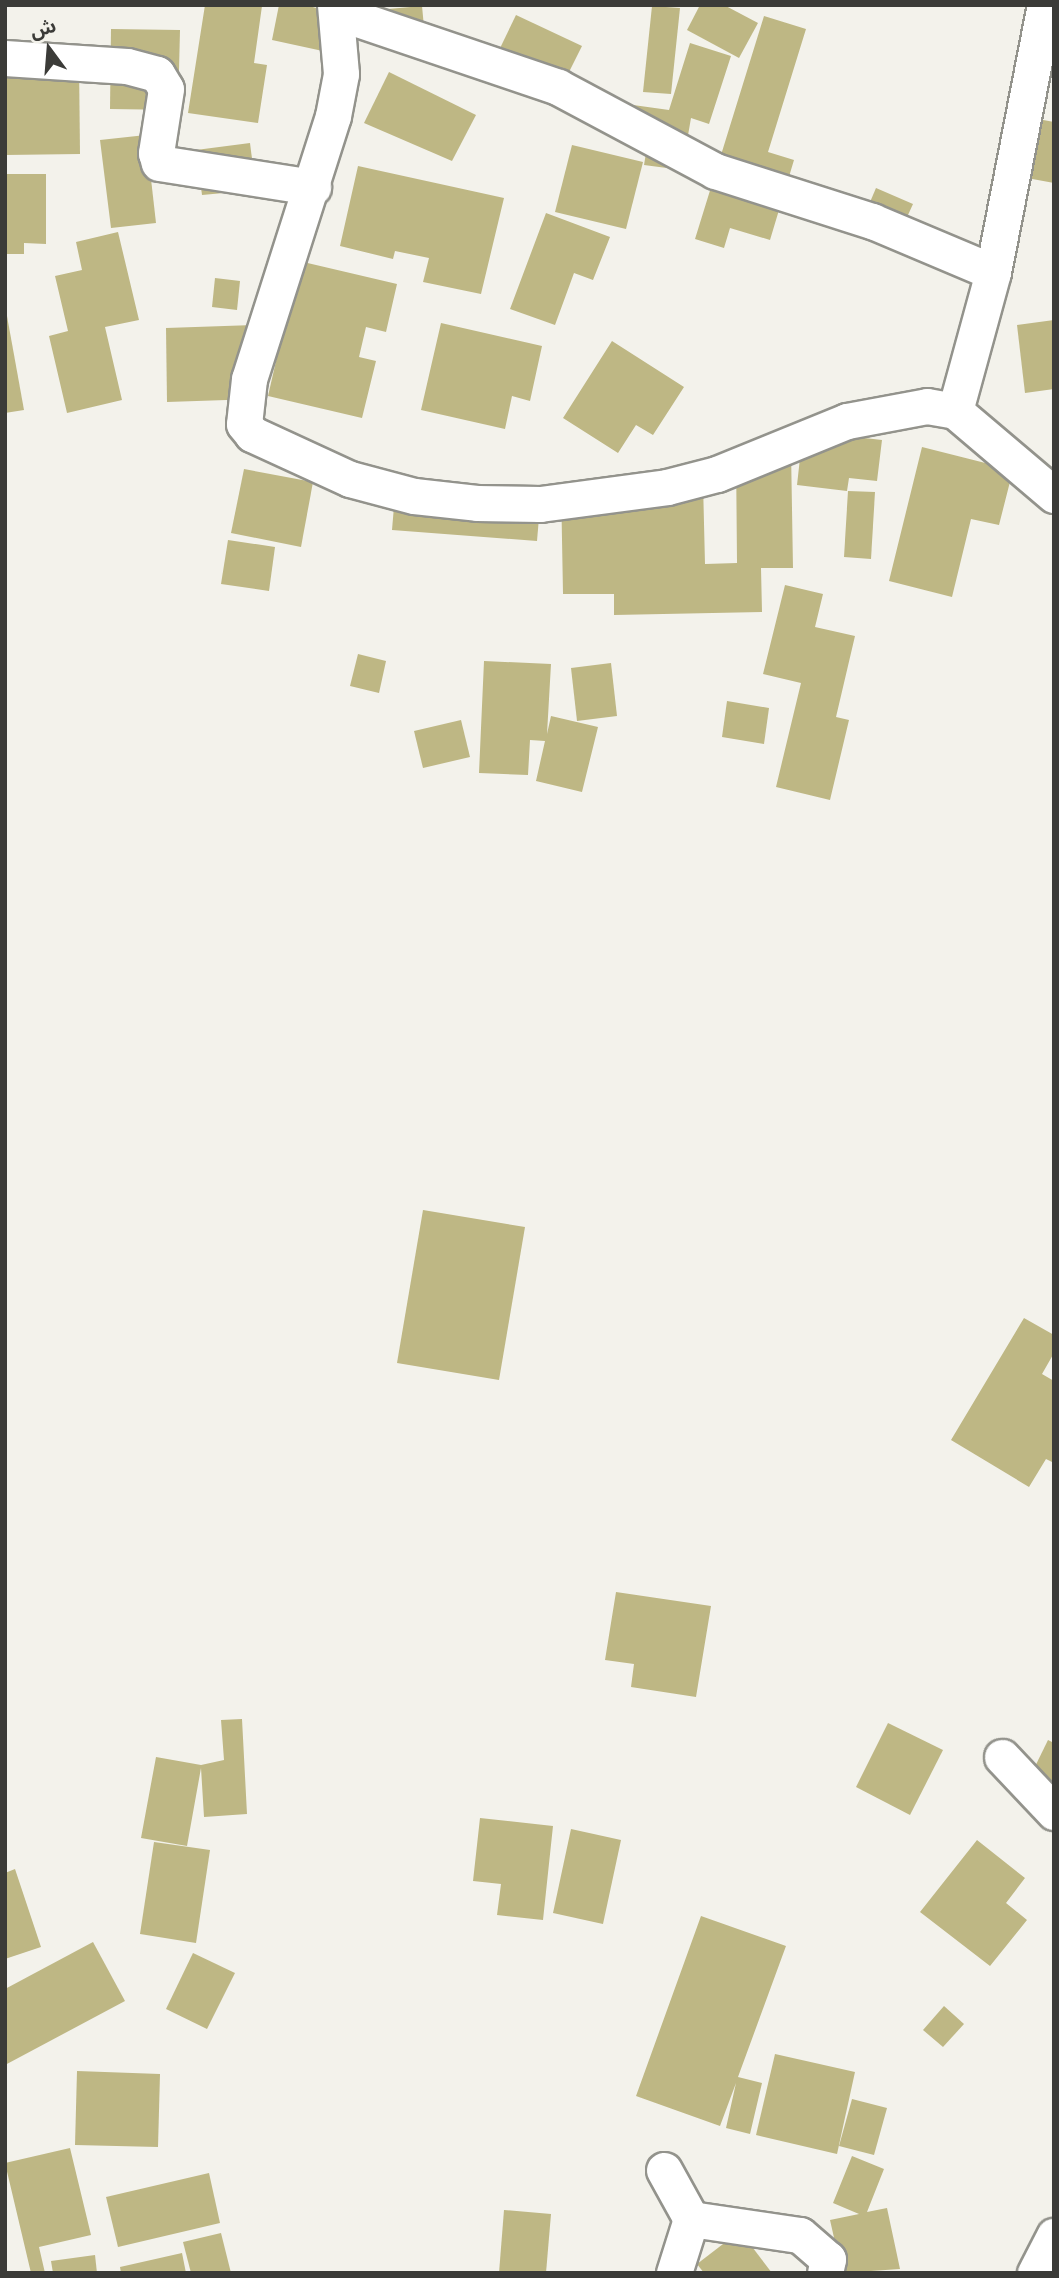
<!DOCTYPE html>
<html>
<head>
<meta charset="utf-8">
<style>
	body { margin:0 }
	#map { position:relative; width:1059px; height:2278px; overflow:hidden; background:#f3f2eb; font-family:"Fira Sans","Noto Sans Arabic",sans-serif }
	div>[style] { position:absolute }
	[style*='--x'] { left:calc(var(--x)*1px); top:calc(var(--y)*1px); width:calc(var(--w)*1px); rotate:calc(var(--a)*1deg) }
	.building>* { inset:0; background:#beb784 }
	.roads { filter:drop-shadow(2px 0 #93938c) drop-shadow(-2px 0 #93938c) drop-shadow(0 2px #93938c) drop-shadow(0 -2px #93938c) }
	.minor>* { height:35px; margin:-17.5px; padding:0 17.5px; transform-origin:17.5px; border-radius:17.5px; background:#fff }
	span { translate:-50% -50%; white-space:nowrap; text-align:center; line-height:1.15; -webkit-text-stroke:5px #f3f2eb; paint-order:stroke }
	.frame { position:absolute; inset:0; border:7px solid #3b3b38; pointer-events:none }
	.north { position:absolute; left:14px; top:14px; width:70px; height:70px; -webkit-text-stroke:5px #f3f2eb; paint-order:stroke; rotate:344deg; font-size:19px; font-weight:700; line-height:28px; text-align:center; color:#3b3b38 }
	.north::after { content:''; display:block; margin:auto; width:24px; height:32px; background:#3b3b38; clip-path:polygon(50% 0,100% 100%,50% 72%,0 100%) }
</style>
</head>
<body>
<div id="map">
	<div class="building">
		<i style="clip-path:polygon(205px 5px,262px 6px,254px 63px,267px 65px,258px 123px,188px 113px)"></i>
		<i style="clip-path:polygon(279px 5px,306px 5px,340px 15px,332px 53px,272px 40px)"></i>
		<i style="clip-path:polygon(700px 5px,724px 5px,758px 23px,739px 58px,687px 30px)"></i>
		<i style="clip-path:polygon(422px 6px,426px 48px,392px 51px,388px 9px)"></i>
		<i style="clip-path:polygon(652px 6px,680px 8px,671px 94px,643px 92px)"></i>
		<i style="clip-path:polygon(516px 15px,582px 46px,554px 102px,489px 71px)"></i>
		<i style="clip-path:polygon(764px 16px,806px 29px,768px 152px,794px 160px,770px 240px,730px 228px,724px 248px,695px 239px)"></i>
		<i style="clip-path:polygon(111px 29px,180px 30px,178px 110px,110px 109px)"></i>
		<i style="clip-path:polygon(690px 43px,731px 56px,709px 124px,691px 118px,682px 170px,644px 165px,647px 147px,620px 143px,626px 104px,669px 110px)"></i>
		<i style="clip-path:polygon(79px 62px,80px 154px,5px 155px,5px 63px)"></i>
		<i style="clip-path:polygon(389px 72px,476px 115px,452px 161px,364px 123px)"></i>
		<i style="clip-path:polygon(1038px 119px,1054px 122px,1054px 183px,1027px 178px)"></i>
		<i style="clip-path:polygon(146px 135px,156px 223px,111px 228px,100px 140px)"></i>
		<i style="clip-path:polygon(250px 143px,256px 190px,202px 195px,196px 150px)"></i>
		<i style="clip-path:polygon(572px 145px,643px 162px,626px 229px,555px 212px)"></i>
		<i style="clip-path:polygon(358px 166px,504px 198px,481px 294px,423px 282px,429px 258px,395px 251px,393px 259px,340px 246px)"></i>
		<i style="clip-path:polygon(5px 174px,46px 174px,46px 244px,24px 243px,24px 254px,5px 254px)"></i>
		<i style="clip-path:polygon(876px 188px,913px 204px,898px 237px,862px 221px)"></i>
		<i style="clip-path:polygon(546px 213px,610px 237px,593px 280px,574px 273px,555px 325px,510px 309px)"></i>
		<i style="clip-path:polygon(118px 232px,139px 320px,105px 327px,122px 400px,67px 413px,49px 336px,68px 331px,55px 276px,82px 270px,76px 242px)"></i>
		<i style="clip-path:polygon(299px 261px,397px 284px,386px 332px,366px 327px,359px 357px,376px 361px,362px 418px,268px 396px)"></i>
		<i style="clip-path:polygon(215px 278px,240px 281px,237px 310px,212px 307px)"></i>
		<i style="clip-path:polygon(5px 305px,24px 410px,5px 413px)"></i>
		<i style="clip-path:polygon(1054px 320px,1054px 389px,1025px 393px,1017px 325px)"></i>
		<i style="clip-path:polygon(441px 323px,542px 346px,530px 401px,512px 396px,505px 429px,421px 410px)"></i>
		<i style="clip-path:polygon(254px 325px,256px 399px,167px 402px,166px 328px)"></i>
		<i style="clip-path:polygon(612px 341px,684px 387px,653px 435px,636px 425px,618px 453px,563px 418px)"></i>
		<i style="clip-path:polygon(803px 431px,882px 440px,877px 481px,849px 478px,847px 491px,797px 485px)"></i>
		<i style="clip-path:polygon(922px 447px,1013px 470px,999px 525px,971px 519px,952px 597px,889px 581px)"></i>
		<i style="clip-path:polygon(791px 449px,793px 568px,761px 568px,762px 612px,614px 615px,614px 594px,563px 594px,561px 485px,703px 482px,705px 564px,737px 563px,736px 450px)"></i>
		<i style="clip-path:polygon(244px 469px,313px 482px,301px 547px,231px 533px)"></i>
		<i style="clip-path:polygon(396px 483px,541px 494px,537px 541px,392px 530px)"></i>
		<i style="clip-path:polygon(848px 491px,875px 492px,871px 559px,844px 557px)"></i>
		<i style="clip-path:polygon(228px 540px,275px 547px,269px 591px,221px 584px)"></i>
		<i style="clip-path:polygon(785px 585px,823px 594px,815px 627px,855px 636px,836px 717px,849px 720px,830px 800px,776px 787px,801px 683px,763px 674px)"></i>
		<i style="clip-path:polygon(358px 654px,386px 661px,379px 693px,350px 686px)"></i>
		<i style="clip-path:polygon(484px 661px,551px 664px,547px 734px,551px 716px,598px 727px,582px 792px,536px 781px,545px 741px,530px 740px,528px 775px,479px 773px)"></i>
		<i style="clip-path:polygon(611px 663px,617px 716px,577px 721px,571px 668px)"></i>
		<i style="clip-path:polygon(727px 701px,769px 708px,764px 744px,722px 737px)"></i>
		<i style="clip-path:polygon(461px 720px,470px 757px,423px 768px,414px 731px)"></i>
		<i style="clip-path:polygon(423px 1210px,525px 1227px,499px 1380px,397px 1363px)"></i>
		<i style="clip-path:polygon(1024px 1318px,1054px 1335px,1054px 1353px,1042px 1374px,1054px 1381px,1054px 1463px,1046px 1459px,1029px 1487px,951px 1440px)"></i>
		<i style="clip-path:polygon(616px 1592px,711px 1606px,696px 1697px,631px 1687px,634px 1664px,605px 1660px)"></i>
		<i style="clip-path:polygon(242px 1719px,247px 1814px,204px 1817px,201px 1768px,187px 1846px,141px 1838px,156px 1757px,201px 1765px,224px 1760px,221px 1720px)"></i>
		<i style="clip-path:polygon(888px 1723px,943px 1750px,910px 1815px,856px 1787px)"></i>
		<i style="clip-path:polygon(1048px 1740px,1054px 1743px,1054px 1801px,1025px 1787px)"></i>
		<i style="clip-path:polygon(480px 1818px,553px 1826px,543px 1920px,497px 1915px,501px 1884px,473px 1881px)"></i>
		<i style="clip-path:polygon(571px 1829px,621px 1840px,603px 1924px,553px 1913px)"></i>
		<i style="clip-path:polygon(977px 1840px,1025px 1878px,1006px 1903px,1027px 1920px,990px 1966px,920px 1912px)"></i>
		<i style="clip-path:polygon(154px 1842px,210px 1850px,196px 1943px,140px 1934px)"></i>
		<i style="clip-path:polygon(15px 1869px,41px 1947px,5px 1959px,5px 1873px)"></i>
		<i style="clip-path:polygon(701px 1916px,786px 1946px,738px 2077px,762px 2083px,750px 2134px,726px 2128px,736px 2083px,720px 2126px,636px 2096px)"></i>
		<i style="clip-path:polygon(93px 1942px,125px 2001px,5px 2065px,5px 1989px)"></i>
		<i style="clip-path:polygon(193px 1953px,235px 1973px,207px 2029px,166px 2009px)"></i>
		<i style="clip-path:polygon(944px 2006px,964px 2024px,943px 2047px,923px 2030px)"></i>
		<i style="clip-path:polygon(775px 2054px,855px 2072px,837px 2154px,756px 2135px)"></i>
		<i style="clip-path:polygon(77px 2071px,160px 2074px,158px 2147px,75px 2145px)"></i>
		<i style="clip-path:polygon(852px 2099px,887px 2108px,874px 2155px,839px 2146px)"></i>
		<i style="clip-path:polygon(70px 2148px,91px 2235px,39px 2247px,45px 2273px,31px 2273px,5px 2163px)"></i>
		<i style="clip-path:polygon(852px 2156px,884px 2169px,867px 2212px,887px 2208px,900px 2269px,842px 2273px,830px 2220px,859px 2214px,833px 2203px)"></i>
		<i style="clip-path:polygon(209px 2173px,220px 2223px,118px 2247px,106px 2197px)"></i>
		<i style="clip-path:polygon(504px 2210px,551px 2214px,546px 2273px,499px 2273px)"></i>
		<i style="clip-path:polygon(740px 2231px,772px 2273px,704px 2273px,697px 2264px)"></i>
		<i style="clip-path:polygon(221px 2233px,231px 2273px,191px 2273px,183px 2242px)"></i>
		<i style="clip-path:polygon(182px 2253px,186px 2273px,121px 2273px,120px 2267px)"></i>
		<i style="clip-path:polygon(95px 2255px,97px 2273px,53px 2273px,51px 2261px)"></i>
	</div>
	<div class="roads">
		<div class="minor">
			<i style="--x:335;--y:5;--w:69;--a:85"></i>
			<i style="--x:341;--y:74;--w:43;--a:100.8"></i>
			<i style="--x:333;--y:116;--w:276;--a:107.7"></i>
			<i style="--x:249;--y:379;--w:45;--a:96.3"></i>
			<i style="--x:244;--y:424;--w:13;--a:51"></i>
			<i style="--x:252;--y:434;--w:108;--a:24.7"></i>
			<i style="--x:350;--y:479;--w:66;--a:14.9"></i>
			<i style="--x:414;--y:496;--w:63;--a:6.3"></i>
			<i style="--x:477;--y:503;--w:63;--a:0.9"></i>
			<i style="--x:540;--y:504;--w:128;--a:-7.6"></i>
			<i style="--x:667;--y:487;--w:52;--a:-14.6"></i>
			<i style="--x:717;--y:474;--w:140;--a:-22.2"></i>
			<i style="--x:847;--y:421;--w:81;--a:-10.6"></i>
			<i style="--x:927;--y:406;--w:28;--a:10"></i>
			<i style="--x:955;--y:411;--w:130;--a:40.3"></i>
			<i style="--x:337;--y:12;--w:233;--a:18.7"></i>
			<i style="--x:558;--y:87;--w:178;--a:28.1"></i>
			<i style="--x:715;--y:171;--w:165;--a:17.7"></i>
			<i style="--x:872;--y:221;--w:131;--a:22.9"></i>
			<i style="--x:5;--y:58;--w:122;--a:3.8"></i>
			<i style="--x:127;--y:66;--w:31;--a:15"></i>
			<i style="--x:157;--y:74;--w:17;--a:59"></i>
			<i style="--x:166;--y:89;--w:65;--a:98.9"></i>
			<i style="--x:156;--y:153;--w:10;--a:73"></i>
			<i style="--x:159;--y:163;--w:156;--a:8.9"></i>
			<i style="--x:955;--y:411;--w:144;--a:-74.7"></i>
			<i style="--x:993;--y:272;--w:272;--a:-79"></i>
			<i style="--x:1002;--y:1757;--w:76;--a:46.6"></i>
			<i style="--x:664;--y:2170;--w:56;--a:61.1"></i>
			<i style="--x:691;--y:2219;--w:57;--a:107.5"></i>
			<i style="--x:691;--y:2219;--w:110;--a:8.4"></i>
			<i style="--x:800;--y:2235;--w:37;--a:41"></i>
			<i style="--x:828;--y:2259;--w:14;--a:102"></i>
			<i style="--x:1035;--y:2273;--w:42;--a:-62.8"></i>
		</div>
	</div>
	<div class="frame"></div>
	<div class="north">ش</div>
</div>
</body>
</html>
